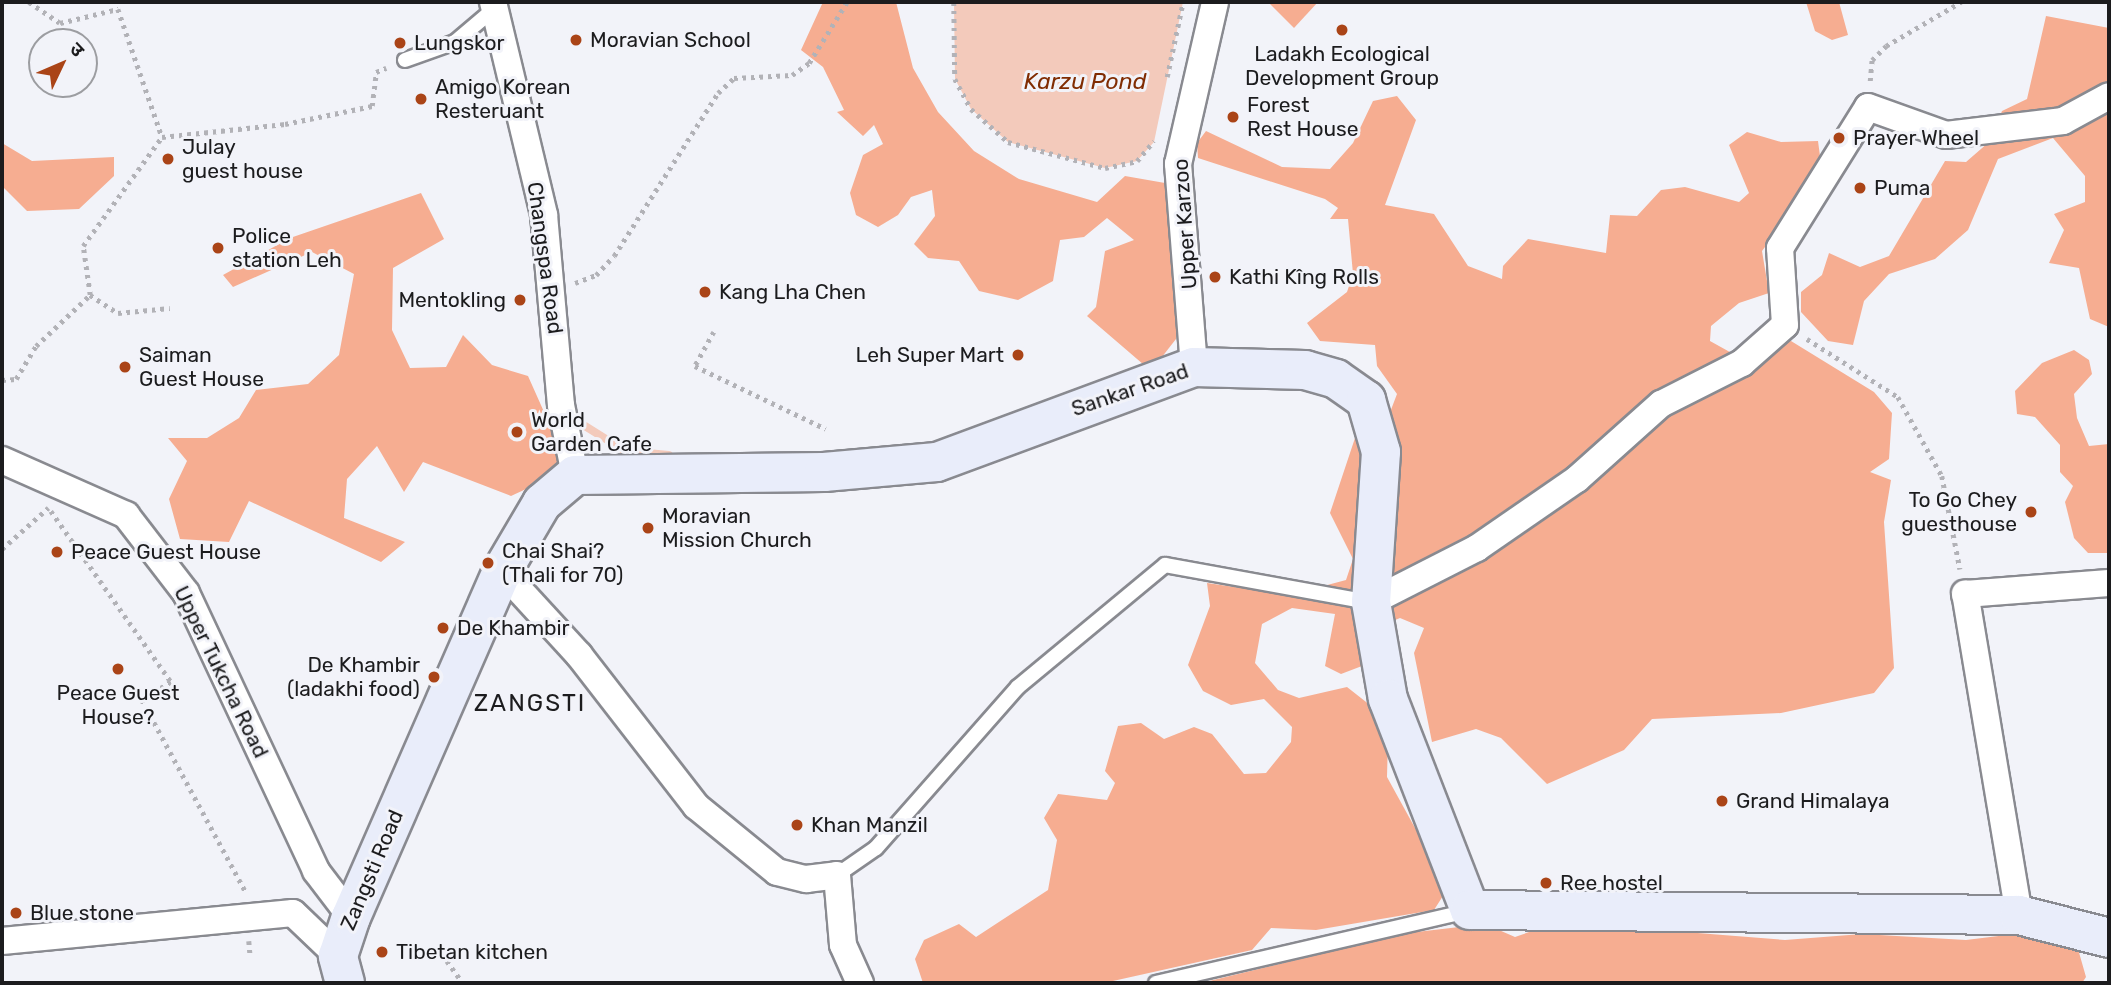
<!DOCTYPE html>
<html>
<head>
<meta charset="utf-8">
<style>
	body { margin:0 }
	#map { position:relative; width:2111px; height:985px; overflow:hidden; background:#f2f3f9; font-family:Rubik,"Noto Sans Devanagari",sans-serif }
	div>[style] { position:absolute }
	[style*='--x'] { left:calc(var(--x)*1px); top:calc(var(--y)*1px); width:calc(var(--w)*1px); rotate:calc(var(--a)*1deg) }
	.green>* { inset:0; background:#f6ad91 }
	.water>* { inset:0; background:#f3cabb }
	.stream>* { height:8px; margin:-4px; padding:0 4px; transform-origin:4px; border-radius:4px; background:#f3cabb }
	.path>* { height:4.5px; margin-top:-2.25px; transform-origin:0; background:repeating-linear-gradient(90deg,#b2b2b7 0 3.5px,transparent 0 8.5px) }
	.roads { filter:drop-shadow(2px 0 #898a90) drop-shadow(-2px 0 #898a90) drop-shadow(0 2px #898a90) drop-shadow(0 -2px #898a90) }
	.lane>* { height:14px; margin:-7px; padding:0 7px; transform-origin:7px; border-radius:7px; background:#fff }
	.street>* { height:26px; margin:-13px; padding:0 13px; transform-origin:13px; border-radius:13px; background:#fff }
	.secondary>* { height:38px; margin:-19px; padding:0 19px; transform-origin:19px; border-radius:19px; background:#e9edfa }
	.dots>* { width:19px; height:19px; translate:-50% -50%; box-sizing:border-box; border:4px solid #f2f3f9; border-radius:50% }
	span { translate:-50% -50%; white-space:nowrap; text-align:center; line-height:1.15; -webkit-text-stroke:6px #f2f3f9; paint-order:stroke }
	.poi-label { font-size:21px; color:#1c1c1e }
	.left { translate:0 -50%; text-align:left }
	.right { translate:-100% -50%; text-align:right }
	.street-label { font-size:21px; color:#1c1c1e }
	.water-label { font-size:23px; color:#802c02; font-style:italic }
	.quarter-label { font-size:24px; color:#1c1c1e; letter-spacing:2px }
	.frame { position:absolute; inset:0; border:4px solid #1c1c1e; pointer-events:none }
	.north { position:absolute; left:28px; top:28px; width:70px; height:70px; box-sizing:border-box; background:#f2f3f9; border:2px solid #9c9da1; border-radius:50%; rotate:46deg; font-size:19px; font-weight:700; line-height:28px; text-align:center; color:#1c1c1e }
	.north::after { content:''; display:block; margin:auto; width:24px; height:32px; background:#aa4417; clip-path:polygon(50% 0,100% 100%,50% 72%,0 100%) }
</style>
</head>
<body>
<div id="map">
	<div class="green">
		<i style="clip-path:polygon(823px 2px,896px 2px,913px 68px,938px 112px,974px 151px,1019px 179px,1097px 202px,1125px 176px,1165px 183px,1180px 307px,1176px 339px,1151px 371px,1087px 316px,1096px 307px,1105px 251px,1134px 240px,1107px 218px,1084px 237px,1060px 240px,1053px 281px,1018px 300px,979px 291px,959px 261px,928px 258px,914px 244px,935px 216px,932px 190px,911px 197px,898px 215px,878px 227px,856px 215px,850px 193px,863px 155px,883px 144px,874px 125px,863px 136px,837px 112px,844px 110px,823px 67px,801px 50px)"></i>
		<i style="clip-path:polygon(1268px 2px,1318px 2px,1294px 28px)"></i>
		<i style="clip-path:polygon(1806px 2px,1839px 2px,1848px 35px,1832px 40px,1815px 31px)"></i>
		<i style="clip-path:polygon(2046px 16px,2109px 28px,2109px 327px,2090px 319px,2079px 268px,2049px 263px,2064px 230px,2054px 214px,2085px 202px,2085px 176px,2053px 138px,1998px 159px,1968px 230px,1935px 259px,1889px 274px,1864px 301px,1853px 345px,1828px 341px,1801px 312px,1801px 292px,1822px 275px,1829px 253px,1860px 267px,1889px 256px,1945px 161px,1966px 162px,1989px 142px,2002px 111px,2027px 99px)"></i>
		<i style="clip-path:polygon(1397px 96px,1416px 120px,1385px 205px,1434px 214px,1468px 266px,1502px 279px,1503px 266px,1528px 239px,1606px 253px,1610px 215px,1637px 216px,1661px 190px,1685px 187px,1739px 202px,1749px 193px,1729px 145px,1747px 132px,1781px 142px,1818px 141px,1822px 171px,1762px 251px,1769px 293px,1739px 303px,1711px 326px,1710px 341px,1737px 356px,1791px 341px,1874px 392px,1892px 413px,1889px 459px,1870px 472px,1891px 480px,1884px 522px,1894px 668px,1874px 693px,1781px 713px,1652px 719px,1624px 750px,1547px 784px,1501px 738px,1476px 729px,1432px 742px,1414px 653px,1424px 628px,1400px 618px,1361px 634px,1362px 666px,1341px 674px,1325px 666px,1335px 614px,1292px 608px,1262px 624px,1255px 663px,1278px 690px,1299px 698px,1347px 687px,1375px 709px,1388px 739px,1387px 777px,1448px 888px,1434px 910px,1316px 930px,1271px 928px,1252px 950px,1104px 983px,923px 983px,915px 959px,924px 940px,959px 924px,976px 937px,1048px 890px,1057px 840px,1044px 818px,1058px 794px,1107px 800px,1115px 783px,1105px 771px,1118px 726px,1141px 723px,1164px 739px,1194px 727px,1212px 734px,1244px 774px,1266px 773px,1291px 742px,1292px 727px,1264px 699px,1231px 705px,1203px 691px,1188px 665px,1210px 606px,1207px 583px,1290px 595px,1346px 580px,1353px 559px,1330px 513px,1359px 426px,1389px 415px,1397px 394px,1377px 366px,1375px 345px,1320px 341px,1307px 323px,1347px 292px,1353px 274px,1348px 219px,1330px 219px,1338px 208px,1325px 199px,1198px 158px,1197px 143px,1206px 131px,1282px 167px,1330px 169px,1353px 143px,1373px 101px)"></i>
		<i style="clip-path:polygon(2px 143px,32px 161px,114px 157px,114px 176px,79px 209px,27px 211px,2px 186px)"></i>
		<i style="clip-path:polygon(421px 193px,444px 239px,393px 268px,392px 330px,410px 368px,446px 367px,463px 335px,492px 365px,528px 376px,561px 450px,554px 476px,511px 496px,423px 462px,404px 492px,377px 446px,347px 479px,344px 518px,405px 542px,381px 562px,249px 501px,229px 542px,180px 539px,169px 499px,187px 461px,168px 438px,207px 438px,239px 418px,256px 390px,308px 384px,339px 355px,354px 274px,312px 252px,233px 287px,223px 275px,290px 238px)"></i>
		<i style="clip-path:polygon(2074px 350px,2089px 360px,2092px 374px,2074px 394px,2077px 418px,2089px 446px,2109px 444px,2108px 553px,2088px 553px,2074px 538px,2065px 502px,2073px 486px,2060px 472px,2060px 445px,2035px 417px,2017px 414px,2015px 391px,2042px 363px)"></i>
		<i style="clip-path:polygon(1558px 922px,1785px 940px,1862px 934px,1966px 940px,2031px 932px,2078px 949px,2086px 977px,2082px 983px,1201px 983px,1408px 933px,1485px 924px,1515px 937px)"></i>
	</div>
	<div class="water">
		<i style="clip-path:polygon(954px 2px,1183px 2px,1154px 142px,1137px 161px,1105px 168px,1008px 142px,971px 109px,955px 79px)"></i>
	</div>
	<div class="stream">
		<i style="--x:585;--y:426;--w:47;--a:32"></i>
		<i style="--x:625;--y:451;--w:44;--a:5.2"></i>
	</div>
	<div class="path">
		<i style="--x:29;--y:2;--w:37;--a:34"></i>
		<i style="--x:60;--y:23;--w:60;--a:-13.6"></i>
		<i style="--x:118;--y:9;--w:135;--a:71"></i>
		<i style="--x:954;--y:2;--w:77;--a:89.3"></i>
		<i style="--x:955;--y:79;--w:34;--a:62"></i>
		<i style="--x:971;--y:109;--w:50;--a:41.7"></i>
		<i style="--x:1008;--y:142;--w:100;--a:15"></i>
		<i style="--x:1105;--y:168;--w:33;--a:-12"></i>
		<i style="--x:1137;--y:161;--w:26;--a:-50"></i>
		<i style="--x:1167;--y:77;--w:77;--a:-78"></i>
		<i style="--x:1870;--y:81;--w:21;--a:-85"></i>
		<i style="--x:1872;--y:60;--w:20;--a:-45"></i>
		<i style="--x:1886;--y:46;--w:87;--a:-30.4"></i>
		<i style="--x:575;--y:283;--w:22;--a:-21"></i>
		<i style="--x:596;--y:275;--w:26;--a:-47"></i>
		<i style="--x:614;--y:256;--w:193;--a:-57.5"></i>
		<i style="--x:718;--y:93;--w:22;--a:-43"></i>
		<i style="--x:734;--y:78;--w:58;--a:-3"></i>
		<i style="--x:792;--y:75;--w:21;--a:-35"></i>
		<i style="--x:809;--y:63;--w:72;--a:-58.1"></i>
		<i style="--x:90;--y:295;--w:33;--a:33"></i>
		<i style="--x:118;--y:313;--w:52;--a:-5.5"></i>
		<i style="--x:714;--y:332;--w:39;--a:119"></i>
		<i style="--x:695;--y:366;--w:145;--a:25.7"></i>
		<i style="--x:1807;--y:339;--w:108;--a:32.5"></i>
		<i style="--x:1898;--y:397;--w:90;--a:60.9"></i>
		<i style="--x:1942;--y:476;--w:95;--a:79"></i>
		<i style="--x:2;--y:380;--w:14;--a:-4"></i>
		<i style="--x:16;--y:379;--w:39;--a:-59"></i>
		<i style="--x:36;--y:346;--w:74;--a:-43.4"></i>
		<i style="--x:90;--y:295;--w:49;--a:-98.1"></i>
		<i style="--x:83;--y:246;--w:135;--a:-54.1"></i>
		<i style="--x:162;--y:137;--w:124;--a:-6"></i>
		<i style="--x:285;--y:124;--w:89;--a:-11.7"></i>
		<i style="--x:372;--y:106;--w:34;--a:-83"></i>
		<i style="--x:376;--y:72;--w:11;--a:-22"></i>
		<i style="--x:51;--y:511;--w:209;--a:54.9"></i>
		<i style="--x:171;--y:682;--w:34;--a:148"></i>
		<i style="--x:142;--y:700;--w:218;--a:61.6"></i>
		<i style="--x:2;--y:549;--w:62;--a:-41.7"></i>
		<i style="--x:249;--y:941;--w:12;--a:85"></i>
		<i style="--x:447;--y:961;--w:27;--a:54"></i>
	</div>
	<div class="roads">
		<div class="lane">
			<i style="--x:405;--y:60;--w:53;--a:-19.8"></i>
			<i style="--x:455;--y:42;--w:51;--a:-40.2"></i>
			<i style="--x:837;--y:875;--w:47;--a:-34.7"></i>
			<i style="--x:876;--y:848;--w:215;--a:-48.6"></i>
			<i style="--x:1018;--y:687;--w:191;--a:-39.7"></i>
			<i style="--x:1165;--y:565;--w:207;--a:10.3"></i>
			<i style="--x:1156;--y:983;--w:321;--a:-13"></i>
		</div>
		<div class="street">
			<i style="--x:493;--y:2;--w:219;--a:76.5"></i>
			<i style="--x:544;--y:215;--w:191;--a:84.9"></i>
			<i style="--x:561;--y:405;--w:71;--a:78.7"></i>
			<i style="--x:1194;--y:367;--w:204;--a:-94.5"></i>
			<i style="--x:1178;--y:164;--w:166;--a:-77.1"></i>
			<i style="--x:2;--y:460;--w:136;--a:23.9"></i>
			<i style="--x:126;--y:515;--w:98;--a:52.4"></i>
			<i style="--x:186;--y:593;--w:307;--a:64.9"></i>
			<i style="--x:316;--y:871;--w:58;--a:52.7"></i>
			<i style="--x:502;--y:571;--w:114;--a:47.5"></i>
			<i style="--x:579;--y:655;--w:191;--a:52.2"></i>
			<i style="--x:696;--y:806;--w:104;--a:39.2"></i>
			<i style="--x:777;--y:872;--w:30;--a:14"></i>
			<i style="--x:806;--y:879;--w:31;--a:-7"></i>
			<i style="--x:837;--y:875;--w:70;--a:85.1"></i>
			<i style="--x:843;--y:945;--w:42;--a:65.9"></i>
			<i style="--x:1371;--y:602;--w:119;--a:-27"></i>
			<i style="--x:1477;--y:548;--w:121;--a:-34.6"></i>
			<i style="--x:1577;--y:479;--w:113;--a:-41.8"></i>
			<i style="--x:1661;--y:404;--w:91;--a:-26.8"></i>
			<i style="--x:1742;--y:363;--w:57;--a:-41.5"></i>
			<i style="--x:1785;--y:325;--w:77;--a:-93.7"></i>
			<i style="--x:1780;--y:248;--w:166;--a:-58"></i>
			<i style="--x:1868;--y:107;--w:83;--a:19.7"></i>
			<i style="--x:1946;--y:135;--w:118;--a:-6.8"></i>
			<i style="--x:2063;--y:121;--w:52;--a:-28.5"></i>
			<i style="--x:2019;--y:915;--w:326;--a:-99.5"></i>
			<i style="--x:1965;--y:594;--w:144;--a:-4.4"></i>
			<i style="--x:2;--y:941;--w:292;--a:-5.5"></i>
			<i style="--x:293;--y:913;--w:62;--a:43.7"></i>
		</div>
		<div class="secondary">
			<i style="--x:345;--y:983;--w:28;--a:-105"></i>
			<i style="--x:338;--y:956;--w:41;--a:-71.6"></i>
			<i style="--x:351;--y:917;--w:378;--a:-66.4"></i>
			<i style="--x:502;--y:571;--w:79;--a:-59.5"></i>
			<i style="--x:542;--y:503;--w:43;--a:-40.3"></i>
			<i style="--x:575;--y:475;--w:249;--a:-0.7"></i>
			<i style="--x:824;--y:472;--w:113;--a:-5.1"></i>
			<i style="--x:937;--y:462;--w:274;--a:-20.3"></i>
			<i style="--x:1194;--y:367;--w:111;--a:1.5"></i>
			<i style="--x:1305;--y:370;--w:32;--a:16"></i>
			<i style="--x:1336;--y:379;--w:37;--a:35"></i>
			<i style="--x:1366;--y:400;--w:54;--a:73.9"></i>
			<i style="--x:1381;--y:452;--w:150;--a:93.8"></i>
			<i style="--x:1371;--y:602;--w:98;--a:80.1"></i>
			<i style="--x:1388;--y:699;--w:226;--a:68.8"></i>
			<i style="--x:1470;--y:910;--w:549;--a:0.52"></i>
			<i style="--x:2019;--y:915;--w:93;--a:14.3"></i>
		</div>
	</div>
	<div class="dots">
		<i style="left:1342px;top:30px;background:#aa4417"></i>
		<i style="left:576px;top:40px;background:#aa4417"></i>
		<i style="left:400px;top:43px;background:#aa4417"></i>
		<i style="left:421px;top:99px;background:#aa4417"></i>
		<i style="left:1233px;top:117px;background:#aa4417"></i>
		<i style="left:1839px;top:138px;background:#aa4417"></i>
		<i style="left:168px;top:159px;background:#aa4417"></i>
		<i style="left:1860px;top:188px;background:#aa4417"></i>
		<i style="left:218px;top:248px;background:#aa4417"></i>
		<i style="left:1215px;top:277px;background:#aa4417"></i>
		<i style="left:705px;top:292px;background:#aa4417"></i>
		<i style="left:520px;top:300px;background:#aa4417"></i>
		<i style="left:1018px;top:355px;background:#aa4417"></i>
		<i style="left:125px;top:367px;background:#aa4417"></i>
		<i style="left:517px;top:432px;background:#aa4417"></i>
		<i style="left:2031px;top:512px;background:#aa4417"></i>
		<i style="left:648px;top:528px;background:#aa4417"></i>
		<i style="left:57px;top:552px;background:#aa4417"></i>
		<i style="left:488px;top:563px;background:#aa4417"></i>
		<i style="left:443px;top:628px;background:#aa4417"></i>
		<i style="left:118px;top:669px;background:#aa4417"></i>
		<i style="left:434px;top:677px;background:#aa4417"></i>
		<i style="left:1722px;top:801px;background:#aa4417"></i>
		<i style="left:797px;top:825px;background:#aa4417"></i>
		<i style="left:1546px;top:883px;background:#aa4417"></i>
		<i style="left:16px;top:913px;background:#aa4417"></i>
		<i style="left:382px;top:952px;background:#aa4417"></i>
	</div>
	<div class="poi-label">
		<span class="left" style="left:590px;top:40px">Moravian School</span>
		<span class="left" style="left:414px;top:43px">Lungskor</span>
		<span style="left:1342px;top:66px">Ladakh Ecological<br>Development Group</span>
		<span class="left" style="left:435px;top:99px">Amigo Korean<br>Resteruant</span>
		<span class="left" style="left:1247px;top:117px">Forest<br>Rest House</span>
		<span class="left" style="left:1853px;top:138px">Prayer Wheel</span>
		<span class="left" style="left:182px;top:159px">Julay<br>guest house</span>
		<span class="left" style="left:1874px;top:188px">Puma</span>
		<span class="left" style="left:232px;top:248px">Police<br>station Leh</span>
		<span class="left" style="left:1229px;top:277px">Kathi Kîng Rolls</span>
		<span class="left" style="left:719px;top:292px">Kang Lha Chen</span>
		<span class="right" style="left:506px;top:300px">Mentokling</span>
		<span class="left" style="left:139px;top:367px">Saiman<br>Guest House</span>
		<span class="right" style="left:1004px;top:355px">Leh Super Mart</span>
		<span class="left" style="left:531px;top:432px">World<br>Garden Cafe</span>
		<span class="right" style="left:2017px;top:512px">To Go Chey<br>guesthouse</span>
		<span class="left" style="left:662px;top:528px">Moravian<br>Mission Church</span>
		<span class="left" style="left:502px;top:563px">Chai Shai?<br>(Thali for 70)</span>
		<span class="left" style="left:71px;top:552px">Peace Guest House</span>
		<span class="left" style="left:457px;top:628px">De Khambir</span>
		<span class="right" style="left:420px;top:677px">De Khambir<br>(ladakhi food)</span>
		<span style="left:118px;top:705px">Peace Guest<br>House?</span>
		<span class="left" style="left:1736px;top:801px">Grand Himalaya</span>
		<span class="left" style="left:811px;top:825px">Khan Manzil</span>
		<span class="left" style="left:1560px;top:883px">Ree hostel</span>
		<span class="left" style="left:30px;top:913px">Blue stone</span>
		<span class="left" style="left:396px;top:952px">Tibetan kitchen</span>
	</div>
	<div class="street-label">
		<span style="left:1185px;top:224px;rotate:-94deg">Upper Karzoo</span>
		<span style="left:545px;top:258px;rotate:82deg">Changspa Road</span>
		<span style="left:1130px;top:390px;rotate:-19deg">Sankar Road</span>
		<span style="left:221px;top:672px;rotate:64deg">Upper Tukcha Road</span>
		<span style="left:372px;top:870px;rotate:-67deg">Zangsti Road</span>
	</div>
	<div class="water-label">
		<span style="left:1085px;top:81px">Karzu Pond</span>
	</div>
	<div class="quarter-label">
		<span style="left:530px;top:704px">ZANGSTI</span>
	</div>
	<div class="frame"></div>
	<div class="north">उ</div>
</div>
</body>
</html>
